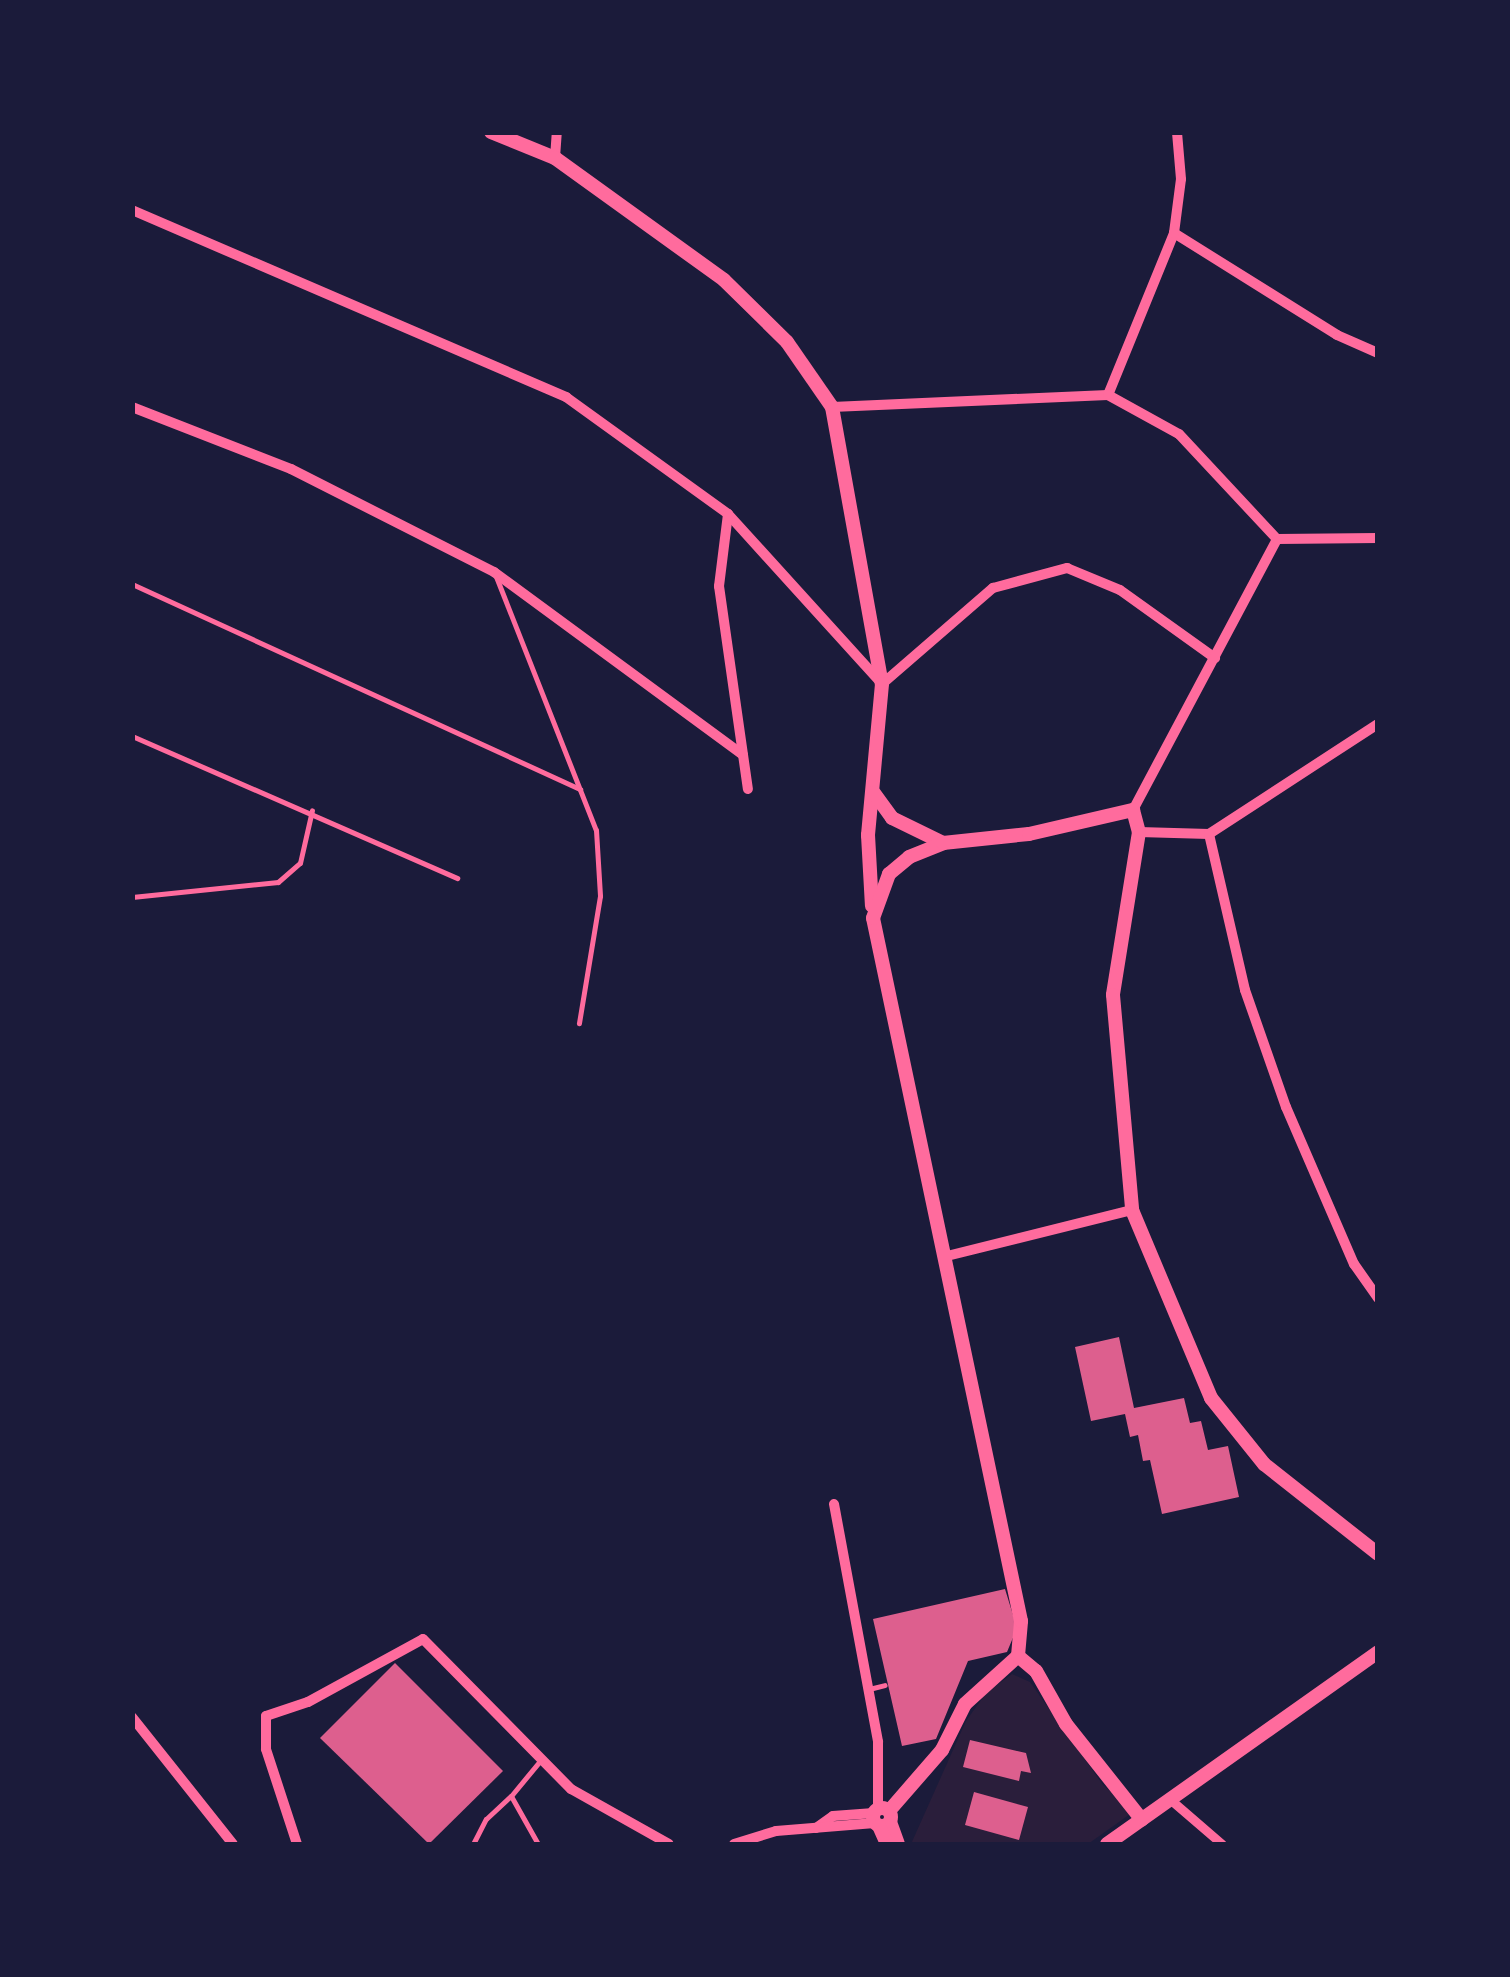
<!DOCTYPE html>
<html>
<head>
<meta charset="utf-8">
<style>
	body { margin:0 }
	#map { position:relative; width:1510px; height:1977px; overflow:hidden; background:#1b1b3a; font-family:Ubuntu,sans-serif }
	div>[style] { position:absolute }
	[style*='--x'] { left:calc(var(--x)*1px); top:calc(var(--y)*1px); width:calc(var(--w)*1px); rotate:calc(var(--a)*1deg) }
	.green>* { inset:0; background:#2a1e3b }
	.building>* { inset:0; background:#dd5f8e }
	.service>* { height:5px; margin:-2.5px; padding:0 2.5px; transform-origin:2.5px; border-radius:2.5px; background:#ff6b9d }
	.pedestrian>* { height:9px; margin:-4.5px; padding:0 4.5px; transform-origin:4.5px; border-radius:4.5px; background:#ff6b9d }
	.minor>* { height:10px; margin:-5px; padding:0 5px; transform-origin:5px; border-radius:5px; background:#ff6b9d }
	.tertiary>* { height:14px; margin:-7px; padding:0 7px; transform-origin:7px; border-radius:7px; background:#ff6b9d }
	.tertiary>.ring { margin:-7px; padding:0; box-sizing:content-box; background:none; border:14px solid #ff6b9d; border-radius:50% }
	span { translate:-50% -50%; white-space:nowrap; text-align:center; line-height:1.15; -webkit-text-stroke:10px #1b1b3a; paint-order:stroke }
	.frame { position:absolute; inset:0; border:135px solid #1b1b3a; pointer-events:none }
</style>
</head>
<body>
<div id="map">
	<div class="green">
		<i style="clip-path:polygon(1012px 1674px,1030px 1682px,1103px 1785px,1133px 1812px,1088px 1844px,911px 1844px,966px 1721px,986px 1693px)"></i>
	</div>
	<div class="building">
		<i style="clip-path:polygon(1119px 1337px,1134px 1408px,1184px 1398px,1190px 1423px,1201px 1421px,1208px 1450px,1228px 1446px,1239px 1497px,1162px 1514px,1150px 1460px,1143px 1461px,1138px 1435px,1130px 1437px,1125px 1414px,1091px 1421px,1075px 1347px)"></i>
		<i style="clip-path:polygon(1005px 1589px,1017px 1628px,1007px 1652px,968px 1661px,936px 1739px,902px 1746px,873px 1619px)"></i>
		<i style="clip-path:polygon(395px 1663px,503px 1771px,429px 1844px,320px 1738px)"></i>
		<i style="clip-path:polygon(970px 1740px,1026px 1753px,1031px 1773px,1021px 1771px,1019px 1781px,963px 1767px)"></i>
		<i style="clip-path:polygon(974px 1792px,1028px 1807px,1019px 1840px,965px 1825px)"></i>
	</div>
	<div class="service">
		<i style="--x:495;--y:574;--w:275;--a:68.5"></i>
		<i style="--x:596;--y:830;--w:66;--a:86.5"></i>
		<i style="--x:600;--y:896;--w:129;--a:99.4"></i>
		<i style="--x:132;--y:584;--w:493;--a:24.6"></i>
		<i style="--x:132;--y:736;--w:355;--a:23.6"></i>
		<i style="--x:132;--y:897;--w:147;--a:-5.9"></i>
		<i style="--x:278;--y:882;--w:29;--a:-41"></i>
		<i style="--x:300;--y:863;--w:54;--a:-77.2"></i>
		<i style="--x:869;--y:1689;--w:16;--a:-14"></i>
		<i style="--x:473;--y:1844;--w:28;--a:-63"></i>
		<i style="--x:486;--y:1819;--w:34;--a:-43"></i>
		<i style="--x:538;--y:1844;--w:55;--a:-119.4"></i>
		<i style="--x:511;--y:1796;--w:44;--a:-50.5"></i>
	</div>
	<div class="pedestrian">
		<i style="--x:1172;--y:1801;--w:66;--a:40.7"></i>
	</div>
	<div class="minor">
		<i style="--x:555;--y:158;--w:26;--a:-86"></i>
		<i style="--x:132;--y:210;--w:473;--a:23.3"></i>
		<i style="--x:566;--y:397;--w:200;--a:35.8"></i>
		<i style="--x:728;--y:514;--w:229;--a:47.8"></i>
		<i style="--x:882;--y:684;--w:147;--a:-40.9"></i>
		<i style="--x:993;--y:588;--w:77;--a:-15.1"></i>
		<i style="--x:1067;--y:568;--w:57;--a:22.5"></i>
		<i style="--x:1120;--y:590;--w:117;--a:35.6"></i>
		<i style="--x:1174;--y:233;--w:192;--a:32"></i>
		<i style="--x:1337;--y:335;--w:45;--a:23.7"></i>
		<i style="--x:1108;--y:395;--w:175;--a:-67.8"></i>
		<i style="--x:1174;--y:233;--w:54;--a:-82.6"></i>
		<i style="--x:1181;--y:179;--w:47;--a:-94.9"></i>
		<i style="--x:132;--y:407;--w:171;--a:21.3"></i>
		<i style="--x:291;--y:469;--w:228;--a:26.9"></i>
		<i style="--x:494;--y:572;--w:309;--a:36.3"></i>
		<i style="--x:832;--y:407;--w:276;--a:-2.5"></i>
		<i style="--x:1108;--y:395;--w:81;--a:28.8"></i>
		<i style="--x:1179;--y:434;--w:144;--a:47"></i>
		<i style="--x:728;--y:514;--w:73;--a:97.1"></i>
		<i style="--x:719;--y:586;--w:205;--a:81.9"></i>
		<i style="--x:1133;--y:810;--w:307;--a:-62"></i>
		<i style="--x:1277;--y:539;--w:101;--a:-0.6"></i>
		<i style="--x:1139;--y:832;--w:70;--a:1.6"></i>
		<i style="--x:1209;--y:834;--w:202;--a:-33.1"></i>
		<i style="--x:1209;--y:834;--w:160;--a:77"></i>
		<i style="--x:1245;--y:990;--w:124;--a:70.7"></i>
		<i style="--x:1286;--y:1107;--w:171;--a:66.6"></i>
		<i style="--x:1354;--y:1264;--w:42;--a:54.8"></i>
		<i style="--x:947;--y:1256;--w:191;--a:-14"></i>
		<i style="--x:834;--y:1504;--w:242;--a:79.5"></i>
		<i style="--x:878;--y:1742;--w:66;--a:90"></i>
		<i style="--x:132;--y:1717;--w:162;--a:51.5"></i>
		<i style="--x:816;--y:1828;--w:21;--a:-35"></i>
		<i style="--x:833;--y:1816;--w:41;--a:-4.2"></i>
		<i style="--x:297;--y:1844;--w:100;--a:-108.1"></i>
		<i style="--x:266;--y:1749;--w:33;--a:-90"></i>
		<i style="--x:266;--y:1716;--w:44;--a:-18.4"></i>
		<i style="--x:308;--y:1702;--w:131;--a:-28.7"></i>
		<i style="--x:423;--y:1639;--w:211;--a:45.4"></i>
		<i style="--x:571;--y:1789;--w:112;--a:29.3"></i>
		<i style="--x:734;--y:1844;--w:44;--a:-17.2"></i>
		<i style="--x:776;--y:1831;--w:99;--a:-4.6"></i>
	</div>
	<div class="tertiary">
		<i style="--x:491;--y:132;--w:69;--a:22.1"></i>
		<i style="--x:555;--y:158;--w:208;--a:35.8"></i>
		<i style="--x:724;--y:280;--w:88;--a:44.5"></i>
		<i style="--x:787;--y:342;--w:79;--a:55.3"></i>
		<i style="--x:832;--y:407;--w:281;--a:79.8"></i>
		<i style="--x:882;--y:684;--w:152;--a:95.3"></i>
		<i style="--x:868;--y:835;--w:71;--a:86.8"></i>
		<i style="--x:874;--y:793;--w:31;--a:54"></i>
		<i style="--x:892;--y:818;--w:57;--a:26.1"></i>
		<i style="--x:1018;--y:1656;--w:35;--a:-85"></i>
		<i style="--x:1021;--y:1621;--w:718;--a:-101.89"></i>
		<i style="--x:873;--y:918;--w:47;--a:-70"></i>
		<i style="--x:889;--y:874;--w:26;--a:-40"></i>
		<i style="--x:909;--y:857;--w:37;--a:-22"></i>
		<i style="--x:943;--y:843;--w:86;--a:-6"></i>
		<i style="--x:1029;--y:834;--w:107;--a:-13"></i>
		<i style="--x:1133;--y:810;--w:23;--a:75"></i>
		<i style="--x:1139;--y:832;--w:165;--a:99.1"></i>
		<i style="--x:1113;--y:995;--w:216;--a:84.9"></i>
		<i style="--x:1132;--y:1210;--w:204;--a:67.2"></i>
		<i style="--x:1211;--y:1398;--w:85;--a:51.2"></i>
		<i style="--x:1264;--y:1464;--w:145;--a:38.3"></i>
		<i class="ring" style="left:873px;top:1808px;width:4px;height:4px"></i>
		<i style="--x:889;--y:1811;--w:81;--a:-49"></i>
		<i style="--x:942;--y:1750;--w:51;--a:-63.4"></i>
		<i style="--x:965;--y:1704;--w:72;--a:-42.2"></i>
		<i style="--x:1018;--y:1656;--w:23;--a:40"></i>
		<i style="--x:1036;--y:1671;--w:61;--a:60.5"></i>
		<i style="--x:1066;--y:1724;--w:122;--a:51.6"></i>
		<i style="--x:890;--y:1822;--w:23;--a:70"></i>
		<i style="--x:879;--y:1826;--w:20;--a:66"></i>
		<i style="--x:1107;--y:1844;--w:332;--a:-35.3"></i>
	</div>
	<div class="frame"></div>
</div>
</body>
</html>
